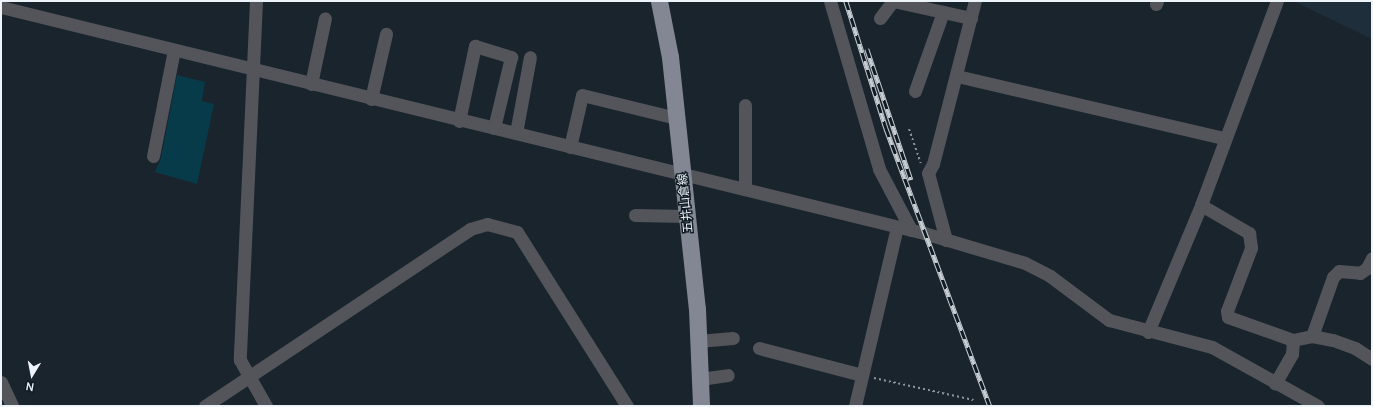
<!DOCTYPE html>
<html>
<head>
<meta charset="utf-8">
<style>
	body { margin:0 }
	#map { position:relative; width:1373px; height:407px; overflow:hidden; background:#1a242d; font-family:Manrope,"Noto Sans JP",sans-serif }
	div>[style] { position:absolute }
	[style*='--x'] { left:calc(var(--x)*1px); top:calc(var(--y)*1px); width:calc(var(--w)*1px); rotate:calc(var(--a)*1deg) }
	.built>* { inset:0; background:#1f2e3b }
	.building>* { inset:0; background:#083b49 }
	.path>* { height:2px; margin-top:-1px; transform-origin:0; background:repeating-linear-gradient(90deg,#8c949c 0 2px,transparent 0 5px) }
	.minor>* { height:13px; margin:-6.5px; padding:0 6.5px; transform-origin:6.5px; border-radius:6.5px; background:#53555b }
	.major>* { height:17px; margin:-8.5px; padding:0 8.5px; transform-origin:8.5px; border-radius:8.5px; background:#828793 }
	.rail>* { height:4.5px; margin-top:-2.25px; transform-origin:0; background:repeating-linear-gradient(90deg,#111b23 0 9px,#c6ced4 0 18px); box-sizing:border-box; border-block:1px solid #c6ced4 }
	span { translate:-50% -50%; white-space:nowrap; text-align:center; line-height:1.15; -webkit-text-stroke:3px #111b23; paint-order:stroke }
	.street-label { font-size:12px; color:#edf4fa }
	.frame { position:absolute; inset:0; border:2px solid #edf4fa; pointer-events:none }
	.north { position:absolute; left:12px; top:355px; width:40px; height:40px; -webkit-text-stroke:3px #111b23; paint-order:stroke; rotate:190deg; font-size:11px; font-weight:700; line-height:16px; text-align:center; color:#edf4fa }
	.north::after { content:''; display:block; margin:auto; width:14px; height:18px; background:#edf4fa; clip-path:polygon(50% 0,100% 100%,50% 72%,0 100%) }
</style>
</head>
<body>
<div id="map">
	<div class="built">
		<i style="clip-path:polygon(1293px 1px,1372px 1px,1372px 39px)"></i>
	</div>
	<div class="building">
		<i style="clip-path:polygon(177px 75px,205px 82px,202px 101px,214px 104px,197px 184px,155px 172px,161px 158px)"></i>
	</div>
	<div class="path">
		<i style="--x:909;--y:129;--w:36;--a:71"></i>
		<i style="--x:874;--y:378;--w:102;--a:12.4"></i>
	</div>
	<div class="minor">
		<i style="--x:256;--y:1;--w:359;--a:92.6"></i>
		<i style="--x:240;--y:360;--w:53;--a:60.5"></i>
		<i style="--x:830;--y:1;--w:175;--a:73.7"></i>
		<i style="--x:879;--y:169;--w:69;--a:62.3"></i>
		<i style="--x:1156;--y:4;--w:3;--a:-72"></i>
		<i style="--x:1;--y:7;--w:950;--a:13.76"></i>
		<i style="--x:924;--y:233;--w:105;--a:16.5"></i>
		<i style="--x:1025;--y:263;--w:28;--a:27"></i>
		<i style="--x:1050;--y:276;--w:74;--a:36.7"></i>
		<i style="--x:1109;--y:320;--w:106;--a:14.7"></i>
		<i style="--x:1212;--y:347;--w:121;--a:29.1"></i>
		<i style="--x:880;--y:18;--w:21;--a:-53"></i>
		<i style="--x:893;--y:1;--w:80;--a:12.3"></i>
		<i style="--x:957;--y:76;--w:274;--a:13.1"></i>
		<i style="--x:311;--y:84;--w:67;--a:-78"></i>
		<i style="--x:915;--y:91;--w:84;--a:-70.5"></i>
		<i style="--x:371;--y:99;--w:67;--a:-77"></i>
		<i style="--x:745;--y:105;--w:84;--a:90"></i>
		<i style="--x:459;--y:121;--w:77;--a:-78"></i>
		<i style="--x:475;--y:46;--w:38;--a:17"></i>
		<i style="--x:511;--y:57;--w:73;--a:103.5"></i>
		<i style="--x:516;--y:133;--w:77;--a:-79.6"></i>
		<i style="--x:570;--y:147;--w:53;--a:-77"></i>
		<i style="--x:582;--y:95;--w:97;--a:13.7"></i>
		<i style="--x:153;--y:156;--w:108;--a:-78.8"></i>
		<i style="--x:1201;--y:205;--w:56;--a:30.3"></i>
		<i style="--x:1249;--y:233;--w:15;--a:82"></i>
		<i style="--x:1251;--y:248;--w:67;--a:110.9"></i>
		<i style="--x:1227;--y:311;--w:6;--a:81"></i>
		<i style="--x:1228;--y:317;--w:69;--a:19.5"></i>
		<i style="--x:1293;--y:340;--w:14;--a:94"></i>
		<i style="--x:1292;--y:354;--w:34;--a:120"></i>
		<i style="--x:635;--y:215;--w:51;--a:1.1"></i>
		<i style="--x:946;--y:240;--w:69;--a:-105"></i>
		<i style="--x:928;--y:173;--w:10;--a:-61"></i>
		<i style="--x:933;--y:164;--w:168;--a:-75.6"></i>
		<i style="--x:1148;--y:332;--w:138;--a:-67.3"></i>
		<i style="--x:1201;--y:205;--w:218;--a:-69.6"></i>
		<i style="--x:1312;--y:336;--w:63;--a:-70.4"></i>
		<i style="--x:1333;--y:277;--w:8;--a:-45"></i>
		<i style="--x:1339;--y:271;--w:21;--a:5"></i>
		<i style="--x:1360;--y:273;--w:9;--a:-36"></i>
		<i style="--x:1367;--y:268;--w:11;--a:-63"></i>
		<i style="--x:1293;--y:340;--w:19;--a:-12"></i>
		<i style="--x:1312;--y:336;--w:21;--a:11"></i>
		<i style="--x:1333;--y:340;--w:23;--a:20"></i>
		<i style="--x:1355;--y:348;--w:20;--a:33"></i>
		<i style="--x:698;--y:341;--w:35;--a:-5"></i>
		<i style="--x:759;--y:348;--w:106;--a:14.7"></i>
		<i style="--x:700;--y:379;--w:28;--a:-8"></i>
		<i style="--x:1;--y:382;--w:26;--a:65"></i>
		<i style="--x:205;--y:406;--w:319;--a:-33.7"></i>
		<i style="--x:470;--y:229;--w:18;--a:-16"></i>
		<i style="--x:487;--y:224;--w:31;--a:15"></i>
		<i style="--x:517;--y:232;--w:206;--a:57.7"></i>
		<i style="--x:855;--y:406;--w:184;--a:-76.8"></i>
	</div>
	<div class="major">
		<i style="--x:659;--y:1;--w:57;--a:78.9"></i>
		<i style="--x:670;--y:57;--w:253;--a:83.9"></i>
		<i style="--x:697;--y:309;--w:97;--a:87.6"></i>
	</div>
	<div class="rail">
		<i style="--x:846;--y:1;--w:133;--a:72.5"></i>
		<i style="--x:886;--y:128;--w:297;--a:69.5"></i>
		<i style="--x:867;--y:49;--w:138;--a:71.4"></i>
	</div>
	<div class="street-label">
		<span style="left:685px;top:203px;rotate:-96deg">五井山倉線</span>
	</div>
	<div class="frame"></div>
	<div class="north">N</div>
</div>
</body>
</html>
